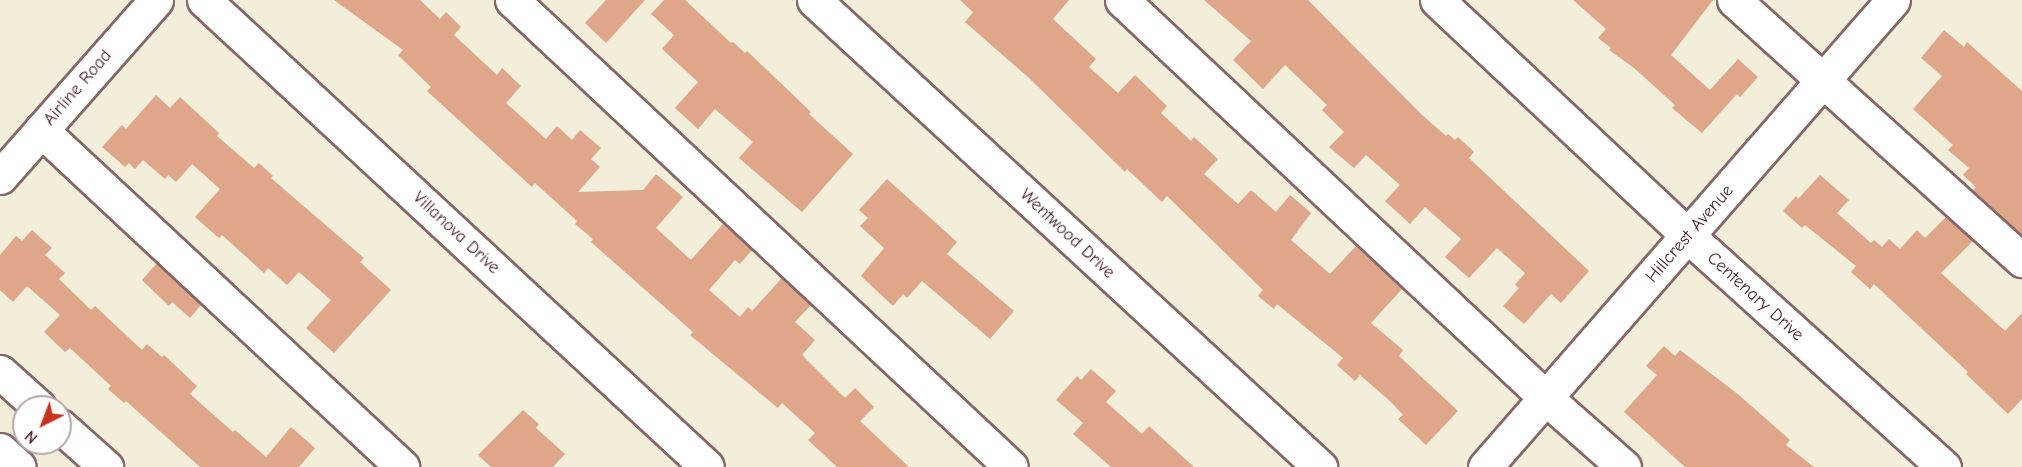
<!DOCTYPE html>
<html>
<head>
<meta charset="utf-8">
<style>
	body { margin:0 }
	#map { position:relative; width:2022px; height:467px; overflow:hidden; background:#f2eeda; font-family:"Comic Neue",sans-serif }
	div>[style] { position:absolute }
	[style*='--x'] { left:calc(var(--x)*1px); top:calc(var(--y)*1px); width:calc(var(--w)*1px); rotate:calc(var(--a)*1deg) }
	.building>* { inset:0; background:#e0a689 }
	.roads { filter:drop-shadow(2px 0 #856768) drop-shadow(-2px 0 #856768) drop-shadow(0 2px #856768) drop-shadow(0 -2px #856768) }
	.minor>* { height:33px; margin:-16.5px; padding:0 16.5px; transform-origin:16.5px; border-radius:16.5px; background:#fff }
	.major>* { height:33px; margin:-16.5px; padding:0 16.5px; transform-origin:16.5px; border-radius:16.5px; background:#fff }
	span { translate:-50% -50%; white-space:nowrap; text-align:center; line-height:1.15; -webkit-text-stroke:4.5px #fff; paint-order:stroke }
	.street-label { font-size:18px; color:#4a1f2b }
	.north { position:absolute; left:12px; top:395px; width:60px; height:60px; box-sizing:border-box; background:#fff; border:2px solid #b7a5aa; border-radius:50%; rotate:222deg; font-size:16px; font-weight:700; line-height:24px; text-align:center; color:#4a1f2b }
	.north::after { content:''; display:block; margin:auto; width:21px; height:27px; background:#c8321e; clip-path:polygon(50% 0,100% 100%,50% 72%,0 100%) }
</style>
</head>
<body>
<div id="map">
	<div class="building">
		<i style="clip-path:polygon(334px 0,420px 0,440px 19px,446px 12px,461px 27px,454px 35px,497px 75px,502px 68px,521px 86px,506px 103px,546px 139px,557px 126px,572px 140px,580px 130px,601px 148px,591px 159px,600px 167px,578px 192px,643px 190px,656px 174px,683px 197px,656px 228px,691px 260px,723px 224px,752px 250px,740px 264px,735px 260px,709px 290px,740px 317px,748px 307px,752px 311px,782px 278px,811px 305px,795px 322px,815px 340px,802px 355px,845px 398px,855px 388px,874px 407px,860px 421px,909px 467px,837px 467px,808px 440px,815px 433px,782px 403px,778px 408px,690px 335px,693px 332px,591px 242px,593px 239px,575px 224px,577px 221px,535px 183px,532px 187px,427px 91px,431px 87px,398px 55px,403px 50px)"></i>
		<i style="clip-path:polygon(606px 0,645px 0,606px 43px,585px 23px)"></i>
		<i style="clip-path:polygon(664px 0,685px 0,731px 43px,733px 42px,745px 53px,747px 51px,811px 112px,809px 114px,853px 154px,802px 212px,739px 158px,753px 142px,715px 109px,698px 129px,675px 108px,698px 82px,662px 49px,674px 35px,651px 14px)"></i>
		<i style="clip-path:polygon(960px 0,1069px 0,1053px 19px,1096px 59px,1089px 67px,1118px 93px,1135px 75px,1167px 106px,1161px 113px,1191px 141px,1194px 137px,1218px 159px,1204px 174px,1238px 204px,1251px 190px,1276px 212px,1290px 195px,1311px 213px,1291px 240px,1330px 274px,1356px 246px,1402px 289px,1371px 323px,1403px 350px,1399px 356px,1458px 411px,1426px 445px,1398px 419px,1403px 415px,1391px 402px,1360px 375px,1355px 381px,1337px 365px,1343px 358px,1277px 304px,1274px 309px,1258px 296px,1263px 290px,1167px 196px,1162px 202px,1127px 169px,1125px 172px,1029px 78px,965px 22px,973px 12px)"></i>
		<i style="clip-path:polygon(1204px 0,1308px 0,1422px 115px,1446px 136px,1448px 134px,1455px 140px,1458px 137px,1474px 152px,1469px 158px,1589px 271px,1561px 303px,1551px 294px,1524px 324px,1503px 306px,1519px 288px,1515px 285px,1525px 273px,1497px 248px,1469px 278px,1445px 257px,1461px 239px,1425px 207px,1410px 224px,1385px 201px,1400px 185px,1366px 155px,1354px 168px,1329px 147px,1344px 132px,1322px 110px,1327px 105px,1285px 65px,1263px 89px,1233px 60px,1251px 41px)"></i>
		<i style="clip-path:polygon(1573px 0,1713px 0,1671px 55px,1710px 90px,1738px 59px,1758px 77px,1740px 97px,1737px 94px,1702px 133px,1672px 108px,1675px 105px,1634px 68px,1609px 50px,1611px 48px,1598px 38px,1606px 29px)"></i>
		<i style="clip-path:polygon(1944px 30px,1964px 47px,1967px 42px,2022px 91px,2022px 235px,1973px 190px,1976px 187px,1963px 175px,1969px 168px,1948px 150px,1953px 145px,1913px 109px,1942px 76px,1921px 58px)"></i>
		<i style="clip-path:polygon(156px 95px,170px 108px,180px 97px,219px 133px,217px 136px,254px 168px,259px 163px,273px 176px,271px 178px,364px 258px,360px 262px,391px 290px,334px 353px,306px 328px,331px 300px,299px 272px,287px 285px,268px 268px,264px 273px,222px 235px,219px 238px,195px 217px,220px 189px,192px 164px,176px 182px,168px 175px,165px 179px,143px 160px,135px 169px,129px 163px,125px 167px,102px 147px,122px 125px,126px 129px)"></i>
		<i style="clip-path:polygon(1820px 175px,1849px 200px,1837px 213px,1871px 243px,1874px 240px,1882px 247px,1889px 239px,1900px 249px,1917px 230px,1925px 238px,1946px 217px,1973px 241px,1941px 273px,2005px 331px,2022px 313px,2022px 399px,2008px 414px,1966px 374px,1968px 372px,1874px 284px,1870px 289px,1851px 272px,1856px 266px,1805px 225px,1802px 228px,1783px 211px,1796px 196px,1798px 199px)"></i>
		<i style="clip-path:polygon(887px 179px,957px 242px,947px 254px,1014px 311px,990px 339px,922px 281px,907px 298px,903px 294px,893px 306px,861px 276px,884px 248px,860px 226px,868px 218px,859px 210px)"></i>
		<i style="clip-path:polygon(32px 230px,52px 248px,45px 255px,65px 273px,59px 279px,91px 310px,95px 306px,142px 350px,147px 344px,162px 357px,164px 355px,197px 386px,190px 394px,233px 432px,235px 430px,266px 457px,291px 427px,315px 448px,299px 467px,200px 467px,126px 401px,124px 403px,108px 389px,111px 386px,70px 348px,65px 352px,44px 332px,60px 315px,27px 286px,13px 302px,0 290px,0 255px,16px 236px,22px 241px)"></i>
		<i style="clip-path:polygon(157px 263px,201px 305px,190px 318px,172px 302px,169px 306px,142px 280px)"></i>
		<i style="clip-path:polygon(1664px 346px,1675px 356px,1680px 350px,1739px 395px,1790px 440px,1786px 445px,1814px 467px,1685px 467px,1624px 412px,1657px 375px,1646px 366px)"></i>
		<i style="clip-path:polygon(1091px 369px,1116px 391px,1106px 402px,1142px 434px,1149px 426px,1194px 467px,1111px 467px,1073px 434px,1083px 423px,1056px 400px,1077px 376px,1081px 380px)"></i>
		<i style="clip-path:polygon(523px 410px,539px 424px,536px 428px,565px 454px,553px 467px,491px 467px,478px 455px)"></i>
	</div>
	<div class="roads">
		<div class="minor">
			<i style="--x:204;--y:0;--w:686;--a:42.87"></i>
			<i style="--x:512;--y:0;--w:683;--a:43.1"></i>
			<i style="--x:814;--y:0;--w:689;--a:42.7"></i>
			<i style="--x:1122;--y:0;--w:582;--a:43.19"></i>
			<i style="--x:1546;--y:398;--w:104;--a:41.5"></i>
			<i style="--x:1437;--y:0;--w:345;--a:43.2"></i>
			<i style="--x:1688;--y:236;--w:345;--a:42.1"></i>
			<i style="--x:1734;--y:0;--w:388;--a:42.1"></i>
			<i style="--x:41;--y:130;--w:494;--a:43"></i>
			<i style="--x:0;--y:177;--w:236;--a:-48.6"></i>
			<i style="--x:0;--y:372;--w:52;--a:41.9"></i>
			<i style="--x:60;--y:426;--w:62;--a:41.7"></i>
			<i style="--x:1485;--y:467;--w:620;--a:-48.86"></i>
		</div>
		<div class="major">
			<i style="--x:0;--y:450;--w:25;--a:42"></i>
		</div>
	</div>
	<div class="street-label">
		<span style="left:78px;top:88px;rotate:-49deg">Airline Road</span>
		<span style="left:456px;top:233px;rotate:43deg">Villanova Drive</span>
		<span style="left:1067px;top:234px;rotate:43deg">Wentwood Drive</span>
		<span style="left:1690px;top:234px;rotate:-49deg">Hillcrest Avenue</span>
		<span style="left:1755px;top:297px;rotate:42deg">Centenary Drive</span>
	</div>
	<div class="north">N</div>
</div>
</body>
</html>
